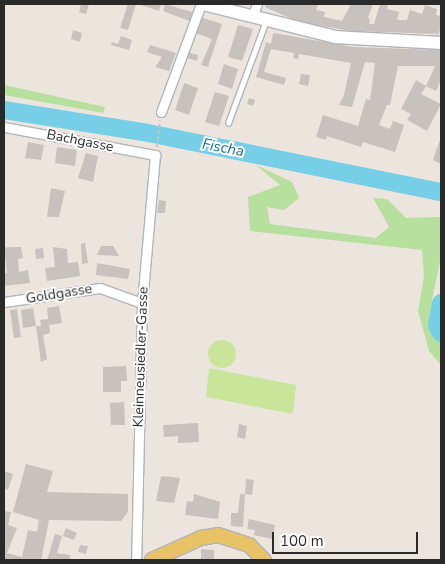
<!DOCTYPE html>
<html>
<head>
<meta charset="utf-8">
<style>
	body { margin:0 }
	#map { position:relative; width:445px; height:564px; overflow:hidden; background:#ece5dd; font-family:"Nunito Sans",sans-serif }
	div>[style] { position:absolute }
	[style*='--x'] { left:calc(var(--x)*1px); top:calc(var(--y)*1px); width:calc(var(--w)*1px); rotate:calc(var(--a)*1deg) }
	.green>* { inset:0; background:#b7df9d }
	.pitch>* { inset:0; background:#c9e59a }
	.round { border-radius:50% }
	.river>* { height:18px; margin:-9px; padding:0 9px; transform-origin:9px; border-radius:9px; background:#77cfe7 }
	.building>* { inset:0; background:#c7c2bd }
	.path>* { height:2px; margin-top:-1px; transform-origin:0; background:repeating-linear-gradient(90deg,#c3c3c3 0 4px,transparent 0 6.5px) }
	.roads { filter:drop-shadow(1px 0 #b1b4bd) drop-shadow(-1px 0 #b1b4bd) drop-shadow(0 1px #b1b4bd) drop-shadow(0 -1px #b1b4bd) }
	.service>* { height:4.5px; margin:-2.25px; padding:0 2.25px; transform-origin:2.25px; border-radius:2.25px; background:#fff }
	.minor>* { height:9px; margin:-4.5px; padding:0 4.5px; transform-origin:4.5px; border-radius:4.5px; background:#fff }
	.secondary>* { height:12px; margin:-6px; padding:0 6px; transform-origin:6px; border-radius:6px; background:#fff }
	.primary>* { height:14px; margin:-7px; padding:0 7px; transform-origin:7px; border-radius:7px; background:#e8c366 }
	span { translate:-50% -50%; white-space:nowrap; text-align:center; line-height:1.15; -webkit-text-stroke:4px #fff; paint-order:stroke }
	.street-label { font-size:14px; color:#2a2a2a }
	.water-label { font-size:15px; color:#166f93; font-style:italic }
	.frame { position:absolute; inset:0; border:5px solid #2a2a2a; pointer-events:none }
	.scale { position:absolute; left:272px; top:532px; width:146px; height:22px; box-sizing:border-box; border:2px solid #2a2a2a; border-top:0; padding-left:6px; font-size:15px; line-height:18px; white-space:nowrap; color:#2a2a2a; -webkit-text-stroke:4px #fff; paint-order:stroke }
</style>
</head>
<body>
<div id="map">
	<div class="green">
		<i style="clip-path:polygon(4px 85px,105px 107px,103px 113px,4px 95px)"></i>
		<i style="clip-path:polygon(256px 165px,292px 182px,299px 198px,284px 210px,267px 207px,270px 224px,376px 238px,389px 227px,373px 198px,387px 199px,406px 218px,440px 217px,441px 257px,432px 300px,437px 334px,441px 332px,441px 365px,429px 351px,418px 311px,424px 276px,422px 250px,250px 231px,248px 197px,280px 185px)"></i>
	</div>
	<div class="pitch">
		<i class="round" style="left:208px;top:340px;width:28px;height:28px"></i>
		<i style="clip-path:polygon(209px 368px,296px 385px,293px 414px,206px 397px)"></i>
	</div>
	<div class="river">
		<i style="--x:4;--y:110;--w:141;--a:9"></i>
		<i style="--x:143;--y:132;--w:304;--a:11.4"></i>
		<i style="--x:441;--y:303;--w:23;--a:100"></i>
		<i style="--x:437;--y:326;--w:8;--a:60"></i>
	</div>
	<div class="building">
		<i style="clip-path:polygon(81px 4px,89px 4px,86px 14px,79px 12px)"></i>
		<i style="clip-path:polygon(128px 4px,136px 4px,128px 30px,120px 28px)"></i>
		<i style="clip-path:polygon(138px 4px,161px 4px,159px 11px)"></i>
		<i style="clip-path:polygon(165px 4px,195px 13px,192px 22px,163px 11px)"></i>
		<i style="clip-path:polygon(266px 4px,318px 4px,316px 10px,325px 12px,324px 17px,342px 21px,351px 4px,373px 4px,368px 18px,370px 19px,369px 24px,374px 24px,380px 4px,388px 4px,387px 9px,399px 12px,397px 20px,407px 20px,410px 10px,422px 14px,425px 5px,437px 9px,436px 15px,441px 16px,441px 23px,439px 34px,351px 31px,299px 22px,265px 7px)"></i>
		<i style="clip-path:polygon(200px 17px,222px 24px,208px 67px,201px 65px,212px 39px,195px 33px)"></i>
		<i style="clip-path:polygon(238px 25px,253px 29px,242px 61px,228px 57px)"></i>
		<i style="clip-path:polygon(73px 30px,82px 33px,80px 42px,71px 39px)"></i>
		<i style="clip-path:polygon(273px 33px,354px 47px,441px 50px,441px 80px,436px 91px,426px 86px,435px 66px,398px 66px,390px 105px,387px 105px,379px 125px,390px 129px,393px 121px,404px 125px,395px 152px,363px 142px,361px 147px,327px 136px,326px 140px,316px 137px,323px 115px,358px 126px,366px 99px,370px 100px,375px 63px,365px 62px,352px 107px,339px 105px,344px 95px,351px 63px,299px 54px,298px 59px,293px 58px,294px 53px,271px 49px,264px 72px,286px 78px,284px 85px,256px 77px,266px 42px,271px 44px)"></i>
		<i style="clip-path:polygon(121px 36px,132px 40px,129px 50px,111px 45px,112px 42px,118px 44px)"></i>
		<i style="clip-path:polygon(150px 45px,176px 53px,169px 71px,155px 67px,162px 57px,147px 52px)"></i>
		<i style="clip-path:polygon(188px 52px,198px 55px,197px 61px,187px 58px)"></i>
		<i style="clip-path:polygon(224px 64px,238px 69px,232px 89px,218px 84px)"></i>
		<i style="clip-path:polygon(301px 74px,310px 75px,308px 86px,299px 84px)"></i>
		<i style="clip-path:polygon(416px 80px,426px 86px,421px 94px,441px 104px,427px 131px,407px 120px,411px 114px,401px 109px)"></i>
		<i style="clip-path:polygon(184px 83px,198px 88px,189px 115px,175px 110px)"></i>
		<i style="clip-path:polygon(215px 92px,229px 96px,219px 126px,205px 122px)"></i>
		<i style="clip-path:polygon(249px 98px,255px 100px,253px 106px,247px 104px)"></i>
		<i style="clip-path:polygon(441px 137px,441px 164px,433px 160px)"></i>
		<i style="clip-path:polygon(28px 142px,44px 145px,41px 160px,25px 158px)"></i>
		<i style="clip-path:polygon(57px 147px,77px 150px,75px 166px,55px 163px)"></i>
		<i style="clip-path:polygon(86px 153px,98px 156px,93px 182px,78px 178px)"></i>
		<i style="clip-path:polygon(51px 188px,65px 191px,59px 217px,47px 217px)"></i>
		<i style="clip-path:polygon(159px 200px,166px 201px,165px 213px,157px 213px)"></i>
		<i style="clip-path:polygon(85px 243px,88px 263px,82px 264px,81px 244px)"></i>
		<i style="clip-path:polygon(101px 246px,113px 246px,119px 256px,97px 255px)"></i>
		<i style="clip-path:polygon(9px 247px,21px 247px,23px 258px,18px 259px,19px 272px,28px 270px,30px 283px,4px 286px,4px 273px,7px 273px,4px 248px)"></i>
		<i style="clip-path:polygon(53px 247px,67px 249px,68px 263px,78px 262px,80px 276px,47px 281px,45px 268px,55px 267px)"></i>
		<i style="clip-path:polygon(43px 248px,44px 258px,36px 259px,35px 249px)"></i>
		<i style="clip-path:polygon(97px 263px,130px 269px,128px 279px,96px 275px)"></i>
		<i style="clip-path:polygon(59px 306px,62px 323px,49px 325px,50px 333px,43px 335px,47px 359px,41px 362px,36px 326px,23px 328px,21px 310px,33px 308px,36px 326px,41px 326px,40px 320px,48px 319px,47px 308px)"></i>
		<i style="clip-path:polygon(17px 309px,21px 337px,14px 338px,10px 310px)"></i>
		<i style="clip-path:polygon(126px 366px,127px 381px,121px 381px,121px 392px,103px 392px,103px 367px)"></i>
		<i style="clip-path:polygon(124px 402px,125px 425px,111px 425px,110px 403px)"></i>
		<i style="clip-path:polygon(198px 423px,199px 442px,178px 443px,178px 436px,164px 437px,163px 425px)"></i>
		<i style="clip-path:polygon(239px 424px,247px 426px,245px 439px,237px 437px)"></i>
		<i style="clip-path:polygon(26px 464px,53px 471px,47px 492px,128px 494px,128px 512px,121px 521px,49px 520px,41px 560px,4px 560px,4px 511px,11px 512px,8px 525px,17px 528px,7px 553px,22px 557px,28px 530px,37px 532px,39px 520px,13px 512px)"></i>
		<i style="clip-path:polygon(4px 471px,13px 474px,8px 490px,4px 488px)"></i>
		<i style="clip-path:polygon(161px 476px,180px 478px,174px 503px,156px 501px)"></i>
		<i style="clip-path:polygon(246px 479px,254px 480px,252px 495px,245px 494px)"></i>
		<i style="clip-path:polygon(194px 494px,220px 502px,218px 519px,185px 515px,187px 501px,193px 502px)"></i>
		<i style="clip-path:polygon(240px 494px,245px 494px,243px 527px,231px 526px,231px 513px,238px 513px)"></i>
		<i style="clip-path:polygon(249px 519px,275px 525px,272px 539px,254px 535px,255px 530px,247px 529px)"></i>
		<i style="clip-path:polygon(66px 528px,77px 533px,74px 540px,63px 536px)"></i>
		<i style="clip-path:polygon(55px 534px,62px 536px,57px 553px,70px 555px,70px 560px,47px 560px)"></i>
		<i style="clip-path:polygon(80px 545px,88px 546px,86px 554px,78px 552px)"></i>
		<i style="clip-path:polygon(201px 549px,214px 550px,214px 560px,201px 560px)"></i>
	</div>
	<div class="path">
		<i style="--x:157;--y:147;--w:27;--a:-84"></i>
	</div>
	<div class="roads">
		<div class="service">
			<i style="--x:228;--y:123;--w:109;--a:-69.6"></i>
		</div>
		<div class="minor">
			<i style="--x:252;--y:17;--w:14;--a:-69"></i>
			<i style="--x:161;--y:112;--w:115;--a:-69.7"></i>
			<i style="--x:4;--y:127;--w:154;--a:10.5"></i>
			<i style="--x:155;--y:155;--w:149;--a:95"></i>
			<i style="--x:142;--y:303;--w:257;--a:91.3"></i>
			<i style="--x:4;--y:302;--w:97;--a:-8.3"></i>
			<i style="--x:100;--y:288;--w:45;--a:19.7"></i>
		</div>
		<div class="secondary">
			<i style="--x:203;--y:4;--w:136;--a:14"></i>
			<i style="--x:335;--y:37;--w:106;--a:3.2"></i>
		</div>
		<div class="primary">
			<i style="--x:152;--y:560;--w:54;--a:-24.2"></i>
			<i style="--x:201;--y:538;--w:17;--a:-10"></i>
			<i style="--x:218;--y:535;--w:33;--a:18"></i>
			<i style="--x:249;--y:545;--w:21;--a:45"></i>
		</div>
	</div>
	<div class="street-label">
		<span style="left:80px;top:141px;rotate:11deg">Bachgasse</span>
		<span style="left:59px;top:294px;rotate:-9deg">Goldgasse</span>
		<span style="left:141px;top:357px;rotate:-88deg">Kleinneusiedler-Gasse</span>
	</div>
	<div class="water-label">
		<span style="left:223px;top:148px;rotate:11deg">Fischa</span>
	</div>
	<div class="frame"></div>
	<div class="scale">100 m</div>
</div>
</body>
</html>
